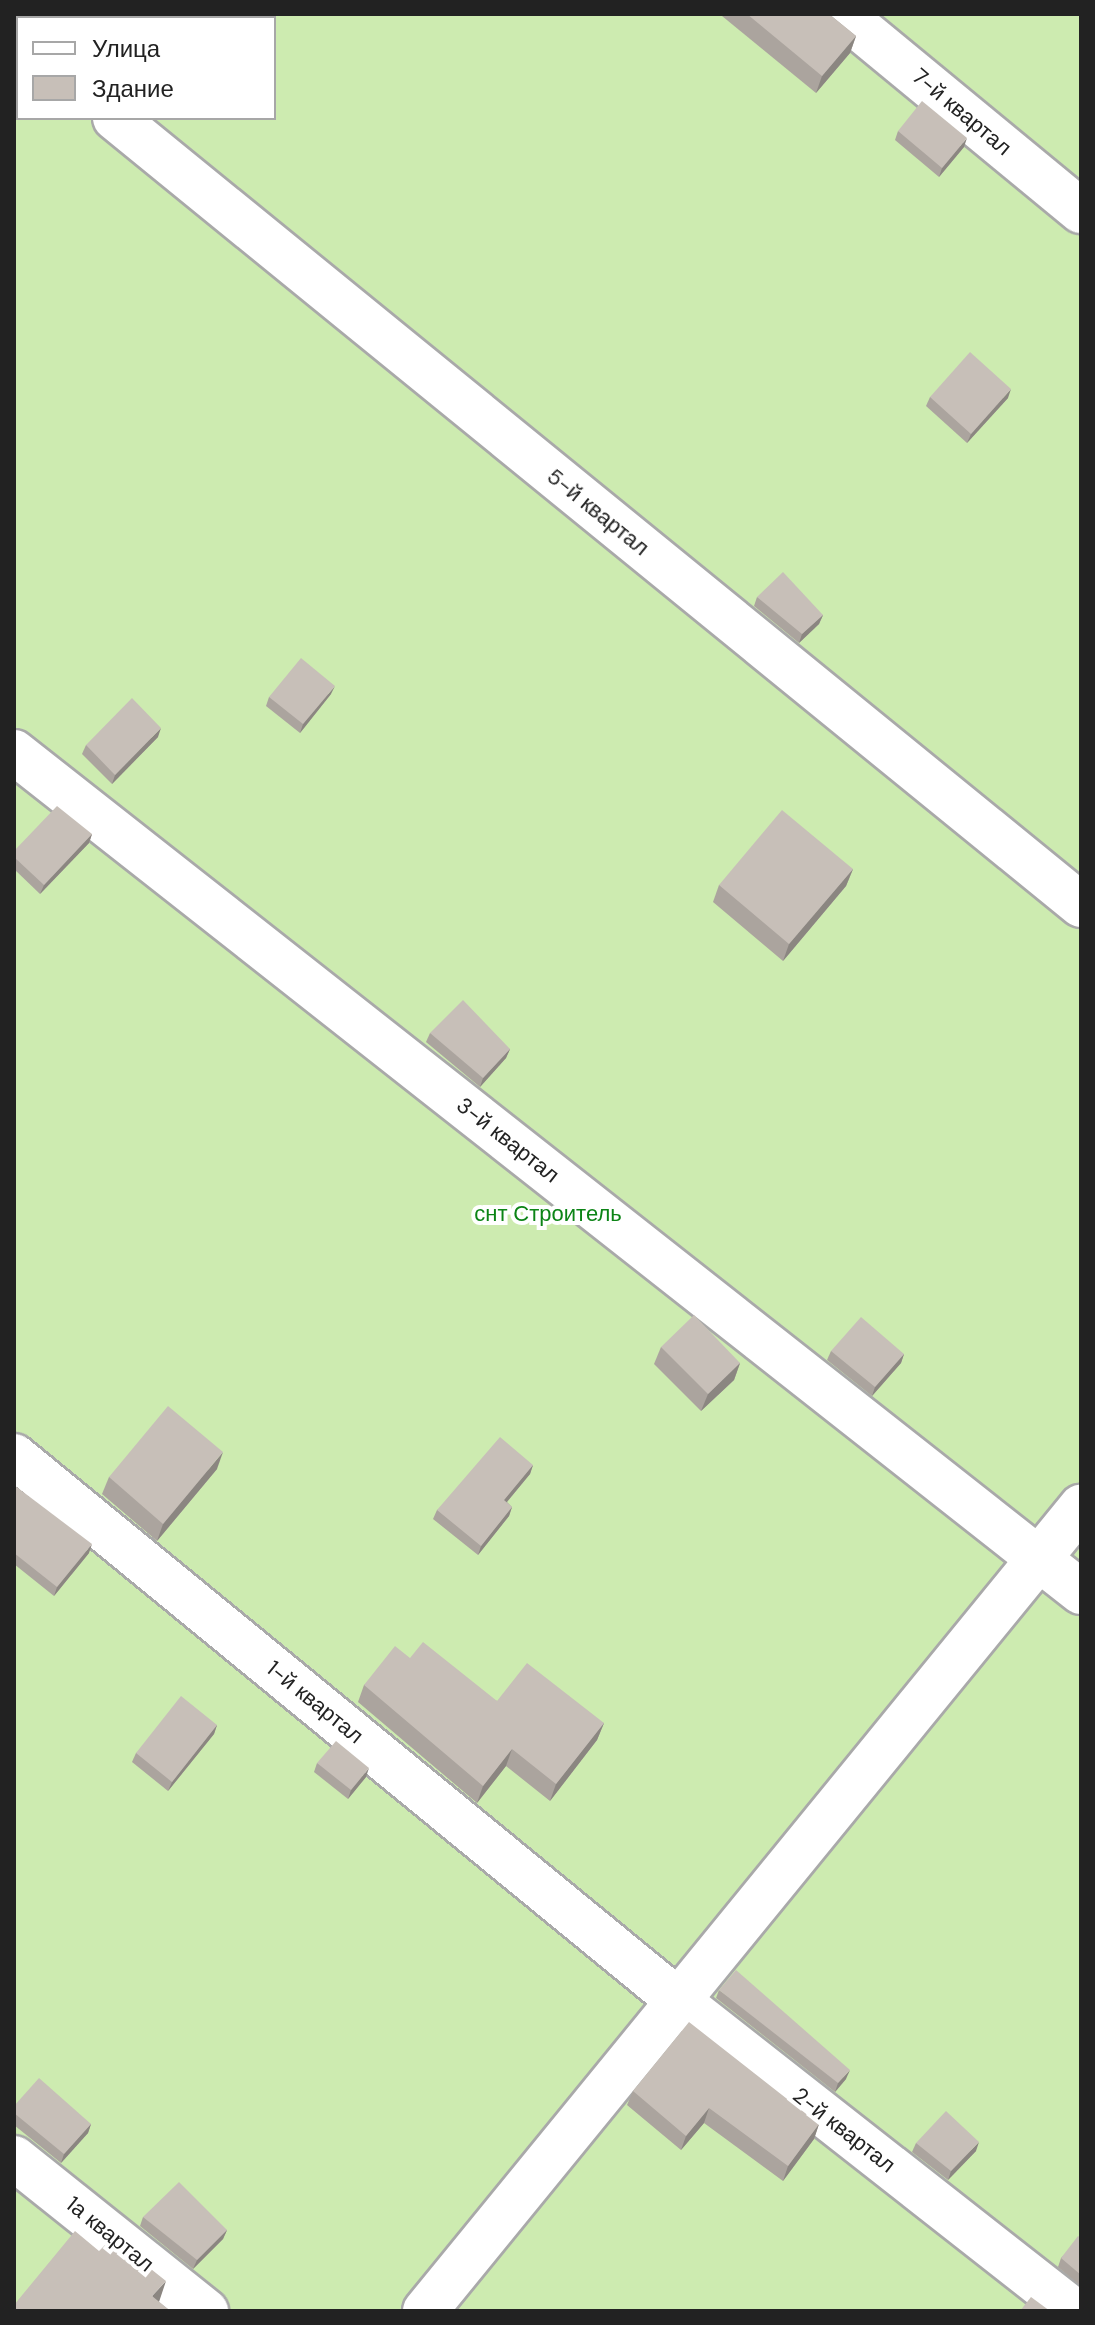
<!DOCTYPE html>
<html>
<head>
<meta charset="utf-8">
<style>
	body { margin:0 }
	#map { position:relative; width:1095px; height:2325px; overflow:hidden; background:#f2efe9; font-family:"DM Sans",sans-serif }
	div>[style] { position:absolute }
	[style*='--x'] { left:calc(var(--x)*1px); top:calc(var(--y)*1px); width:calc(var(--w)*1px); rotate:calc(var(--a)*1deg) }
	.grass>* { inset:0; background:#cdebb0 }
	.roads { filter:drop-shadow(2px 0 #a9a9a9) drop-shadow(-2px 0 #a9a9a9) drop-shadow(0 2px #a9a9a9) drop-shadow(0 -2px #a9a9a9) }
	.minor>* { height:44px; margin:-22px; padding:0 22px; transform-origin:22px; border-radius:22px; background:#fff }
	.wall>* { inset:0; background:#aba49e }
	.shaded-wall>* { inset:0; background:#8b8681 }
	.building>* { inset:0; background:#c7bfb8 }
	span { translate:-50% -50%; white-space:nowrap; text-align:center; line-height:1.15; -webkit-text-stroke:8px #fff; paint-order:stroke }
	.street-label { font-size:22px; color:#222 }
	.park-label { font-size:22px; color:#0c8416 }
	.frame { position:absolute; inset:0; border:16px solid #222; pointer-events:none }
	.legend { position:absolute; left:16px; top:16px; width:260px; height:104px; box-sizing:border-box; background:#fff; border:2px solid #a7a7a7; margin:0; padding:10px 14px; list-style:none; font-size:24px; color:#222 }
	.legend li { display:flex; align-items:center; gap:16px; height:40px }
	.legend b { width:40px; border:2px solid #a7a7a7 }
</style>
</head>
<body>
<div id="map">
	<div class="grass">
		<i style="clip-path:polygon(evenodd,14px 14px,1081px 14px,1081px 2311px,14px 2311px,14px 14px,18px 18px,274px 18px,274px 118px,18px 118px,18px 18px)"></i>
	</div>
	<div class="roads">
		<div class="minor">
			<i style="--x:842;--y:14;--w:310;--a:39.5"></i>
			<i style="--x:14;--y:35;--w:6;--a:45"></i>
			<i style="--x:115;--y:118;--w:1246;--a:39.17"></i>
			<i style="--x:14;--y:752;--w:1358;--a:38.21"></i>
			<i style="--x:14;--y:1456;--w:855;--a:39.35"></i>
			<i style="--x:675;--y:1998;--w:507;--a:38.11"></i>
			<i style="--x:14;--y:2158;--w:246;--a:38.6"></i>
			<i style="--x:425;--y:2311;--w:1038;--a:-50.79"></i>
		</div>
	</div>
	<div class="wall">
		<i style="clip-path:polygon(723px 14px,829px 14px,856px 36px,850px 53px,816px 93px,722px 16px)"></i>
		<i style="clip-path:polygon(898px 131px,964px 147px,939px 177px,895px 140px)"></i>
		<i style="clip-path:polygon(930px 397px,1008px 398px,967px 443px,926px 406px)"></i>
		<i style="clip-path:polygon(757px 597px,823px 615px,819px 624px,799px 643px,754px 606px)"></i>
		<i style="clip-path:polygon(331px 694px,300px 733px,266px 706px,269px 697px)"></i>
		<i style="clip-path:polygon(158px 737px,112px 784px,82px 754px,86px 745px)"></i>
		<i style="clip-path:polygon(92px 834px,89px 843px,40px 894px,14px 869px,14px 851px)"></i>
		<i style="clip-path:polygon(853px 869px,846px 886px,783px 961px,713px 902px,719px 885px)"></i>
		<i style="clip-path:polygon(430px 1033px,510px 1049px,506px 1058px,480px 1087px,426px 1042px)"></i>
		<i style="clip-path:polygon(661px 1347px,740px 1363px,734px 1380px,701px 1411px,654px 1364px)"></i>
		<i style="clip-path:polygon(831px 1351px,904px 1354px,901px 1363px,872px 1396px,827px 1360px)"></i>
		<i style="clip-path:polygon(533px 1465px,530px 1474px,507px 1502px,512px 1507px,509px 1516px,478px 1555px,433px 1519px,437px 1510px)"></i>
		<i style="clip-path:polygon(217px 1469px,157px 1541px,102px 1494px,109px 1477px)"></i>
		<i style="clip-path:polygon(14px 1485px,89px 1553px,54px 1596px,14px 1564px)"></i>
		<i style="clip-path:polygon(410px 1658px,497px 1701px,604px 1723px,597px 1740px,550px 1801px,506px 1766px,477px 1803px,358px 1702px,364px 1685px)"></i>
		<i style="clip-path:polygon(217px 1725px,214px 1734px,168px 1791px,132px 1762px,136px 1753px)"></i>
		<i style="clip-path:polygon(317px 1763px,366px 1777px,348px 1799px,314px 1772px)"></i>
		<i style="clip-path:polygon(719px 1990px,846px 2079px,835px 2092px,716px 1998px)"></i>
		<i style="clip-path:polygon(633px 2091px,819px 2124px,814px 2139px,783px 2181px,704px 2123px,681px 2150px,627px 2105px)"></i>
		<i style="clip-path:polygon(14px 2106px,91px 2124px,88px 2133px,61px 2163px,14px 2125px)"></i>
		<i style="clip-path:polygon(916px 2143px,976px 2151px,948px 2180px,912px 2152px)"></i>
		<i style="clip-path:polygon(143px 2217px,227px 2230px,223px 2239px,193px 2269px,140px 2226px)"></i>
		<i style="clip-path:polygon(1081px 2238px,1081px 2286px,1058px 2267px,1061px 2258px)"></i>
	</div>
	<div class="shaded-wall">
		<i style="clip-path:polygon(856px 36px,850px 53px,816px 93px,822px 76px)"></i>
		<i style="clip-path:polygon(967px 138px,964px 147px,939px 177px,942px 168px)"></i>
		<i style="clip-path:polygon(1011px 389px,1008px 398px,967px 443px,971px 434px)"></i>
		<i style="clip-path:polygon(823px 615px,819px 624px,799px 643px,802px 634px)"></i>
		<i style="clip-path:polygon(335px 686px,331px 694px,300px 733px,303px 724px)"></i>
		<i style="clip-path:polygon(161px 728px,158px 737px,112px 784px,115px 775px)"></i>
		<i style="clip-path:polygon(92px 834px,89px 843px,40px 894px,44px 885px)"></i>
		<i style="clip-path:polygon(853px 869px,846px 886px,783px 961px,789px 944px)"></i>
		<i style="clip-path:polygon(510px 1049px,506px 1058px,480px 1087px,483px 1078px)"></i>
		<i style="clip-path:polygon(904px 1354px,901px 1363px,872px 1396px,875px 1387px)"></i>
		<i style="clip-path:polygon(740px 1363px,734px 1380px,701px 1411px,708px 1394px)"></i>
		<i style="clip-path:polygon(223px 1452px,217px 1469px,157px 1541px,163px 1524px)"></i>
		<i style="clip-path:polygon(533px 1465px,530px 1474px,501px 1509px,504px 1500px)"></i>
		<i style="clip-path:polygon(512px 1507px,509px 1516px,478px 1555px,481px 1546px)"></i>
		<i style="clip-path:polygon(92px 1544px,89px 1553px,54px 1596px,57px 1587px)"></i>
		<i style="clip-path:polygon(604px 1723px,597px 1740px,550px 1801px,556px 1784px)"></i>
		<i style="clip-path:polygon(217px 1725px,214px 1734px,168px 1791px,172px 1782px)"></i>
		<i style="clip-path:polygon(512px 1749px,506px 1766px,477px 1803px,483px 1786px)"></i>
		<i style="clip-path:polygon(369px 1768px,366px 1777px,348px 1799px,351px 1790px)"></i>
		<i style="clip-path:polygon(850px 2070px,846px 2079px,835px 2092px,838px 2083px)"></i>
		<i style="clip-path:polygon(709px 2108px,704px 2123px,681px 2150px,686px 2136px)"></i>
		<i style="clip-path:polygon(91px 2124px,88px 2133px,61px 2163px,64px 2154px)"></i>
		<i style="clip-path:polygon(819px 2124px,814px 2139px,783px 2181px,788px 2166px)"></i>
		<i style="clip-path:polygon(979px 2142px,976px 2151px,948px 2180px,951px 2171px)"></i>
		<i style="clip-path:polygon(227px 2230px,223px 2239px,193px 2269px,197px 2260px)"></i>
		<i style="clip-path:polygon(166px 2281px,158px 2305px,152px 2296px)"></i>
	</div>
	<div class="building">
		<i style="clip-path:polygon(747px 14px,829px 14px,856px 36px,822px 76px)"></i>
		<i style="clip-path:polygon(922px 101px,967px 138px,942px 168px,898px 131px)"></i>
		<i style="clip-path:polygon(970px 352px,1011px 389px,971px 434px,930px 397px)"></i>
		<i style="clip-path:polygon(783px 572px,823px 615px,802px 634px,757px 597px)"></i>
		<i style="clip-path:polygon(301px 658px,335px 686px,303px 724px,269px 697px)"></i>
		<i style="clip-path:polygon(132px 698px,161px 728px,115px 775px,86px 745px)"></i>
		<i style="clip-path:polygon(57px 806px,92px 834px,44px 885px,14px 857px,14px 851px)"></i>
		<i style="clip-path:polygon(782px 810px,853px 869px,789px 944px,719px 885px)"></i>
		<i style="clip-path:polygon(463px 1000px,510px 1049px,483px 1078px,430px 1033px)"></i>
		<i style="clip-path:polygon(694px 1315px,740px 1363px,708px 1394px,661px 1347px)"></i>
		<i style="clip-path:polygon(861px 1317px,904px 1354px,875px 1387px,831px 1351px)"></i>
		<i style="clip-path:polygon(168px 1406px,223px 1452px,163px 1524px,109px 1477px)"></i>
		<i style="clip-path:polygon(500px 1437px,533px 1465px,504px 1500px,512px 1507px,481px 1546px,437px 1510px)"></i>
		<i style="clip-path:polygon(14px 1485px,92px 1544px,57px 1587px,14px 1553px)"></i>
		<i style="clip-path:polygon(423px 1642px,497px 1701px,527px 1663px,604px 1723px,556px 1784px,512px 1749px,483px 1786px,364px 1685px,395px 1646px,410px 1658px)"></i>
		<i style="clip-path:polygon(181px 1696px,217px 1725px,172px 1782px,136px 1753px)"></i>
		<i style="clip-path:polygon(336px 1741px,369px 1768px,351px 1790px,317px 1763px)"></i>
		<i style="clip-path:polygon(736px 1970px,850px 2070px,838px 2083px,719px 1990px)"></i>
		<i style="clip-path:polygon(689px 2022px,819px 2124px,788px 2166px,709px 2108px,686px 2136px,633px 2091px)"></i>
		<i style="clip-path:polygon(39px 2078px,91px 2124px,64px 2154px,14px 2113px,14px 2106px)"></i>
		<i style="clip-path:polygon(946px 2111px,979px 2142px,951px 2171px,916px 2143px)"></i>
		<i style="clip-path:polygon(179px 2182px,227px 2230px,197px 2260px,143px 2217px)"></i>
		<i style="clip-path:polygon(75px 2231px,99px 2251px,112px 2238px,166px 2281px,152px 2296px,168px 2309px,167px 2311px,14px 2311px,14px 2305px)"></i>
		<i style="clip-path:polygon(1078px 2236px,1081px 2238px,1081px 2275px,1061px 2258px)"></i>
		<i style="clip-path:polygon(1031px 2297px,1050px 2311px,1020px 2311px)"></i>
	</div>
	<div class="street-label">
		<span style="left:962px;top:112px;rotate:40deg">7-й квартал</span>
		<span style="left:598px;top:512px;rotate:39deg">5-й квартал</span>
		<span style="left:508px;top:1140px;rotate:38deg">3-й квартал</span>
		<span style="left:315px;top:1702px;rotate:39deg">1-й квартал</span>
		<span style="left:844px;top:2130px;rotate:38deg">2-й квартал</span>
		<span style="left:110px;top:2234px;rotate:39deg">1а квартал</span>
	</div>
	<div class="park-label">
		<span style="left:548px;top:1214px">снт Строитель</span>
	</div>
	<div class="frame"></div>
	<ul class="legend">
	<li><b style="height:10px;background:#fff"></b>Улица</li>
	<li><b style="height:22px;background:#c7bfb8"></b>Здание</li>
	</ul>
</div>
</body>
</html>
